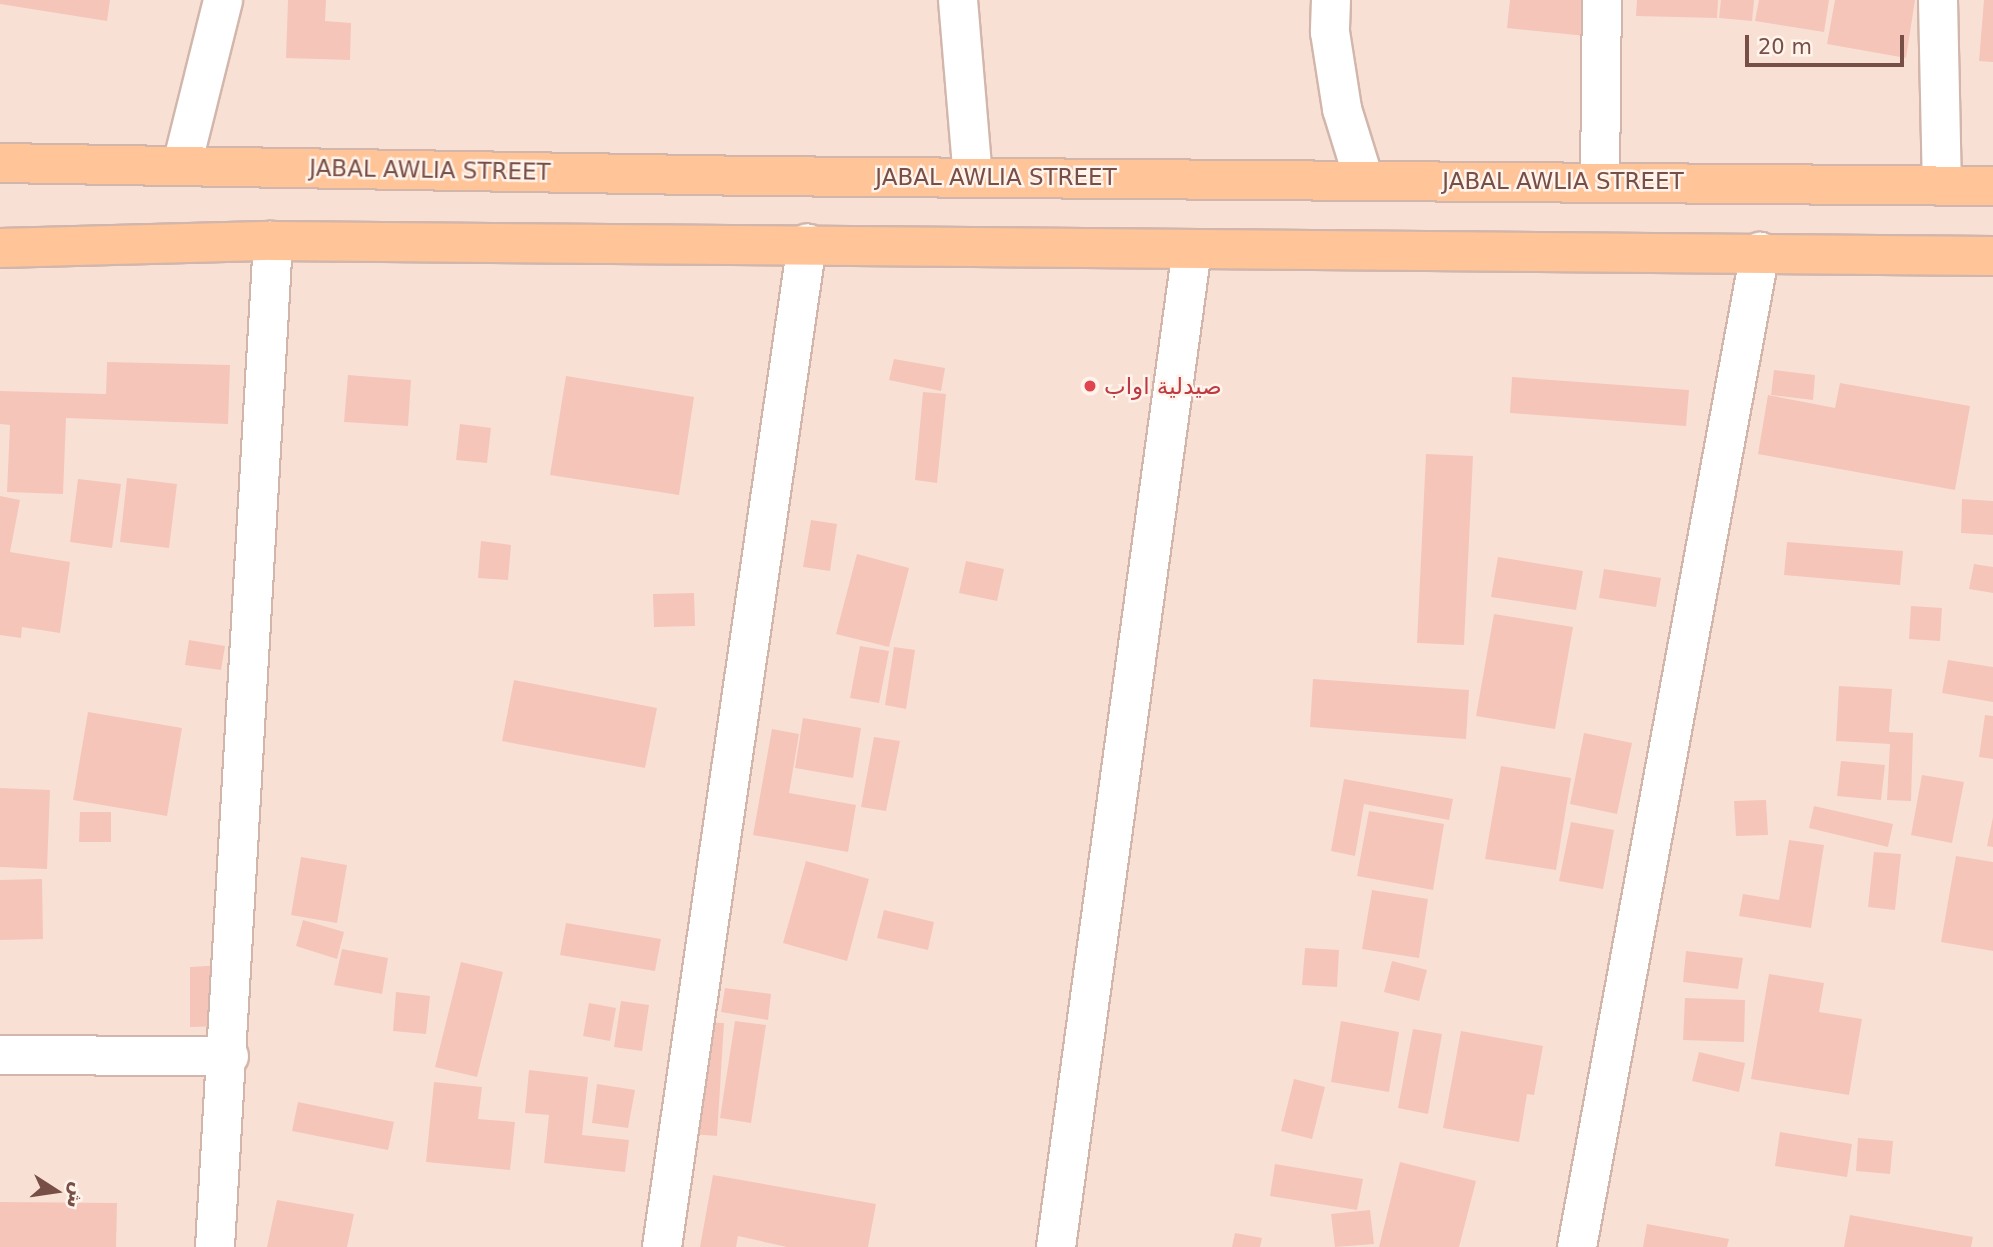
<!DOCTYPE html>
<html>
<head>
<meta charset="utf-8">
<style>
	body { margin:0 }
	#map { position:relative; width:1993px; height:1247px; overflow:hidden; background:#feeee4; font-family:"DejaVu Sans","Noto Naskh Arabic",sans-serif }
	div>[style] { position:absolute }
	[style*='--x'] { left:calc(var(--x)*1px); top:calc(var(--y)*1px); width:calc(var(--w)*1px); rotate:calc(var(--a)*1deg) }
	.residential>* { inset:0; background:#f8e1d4 }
	.building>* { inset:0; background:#f5c5b9 }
	.roads { filter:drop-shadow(2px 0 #d2b6ab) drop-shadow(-2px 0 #d2b6ab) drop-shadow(0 2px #d2b6ab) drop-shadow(0 -2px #d2b6ab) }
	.minor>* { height:38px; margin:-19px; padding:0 19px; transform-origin:19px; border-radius:19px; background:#fff }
	.major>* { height:38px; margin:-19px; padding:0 19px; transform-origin:19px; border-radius:19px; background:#ffc599 }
	.dots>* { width:19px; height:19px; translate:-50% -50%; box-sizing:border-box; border:4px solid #fff3eb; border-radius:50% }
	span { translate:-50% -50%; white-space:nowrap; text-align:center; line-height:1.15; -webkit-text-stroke:5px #fff3eb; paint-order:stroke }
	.street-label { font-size:23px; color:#784f47 }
	.health-label { font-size:23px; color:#be3a42 }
	.left { translate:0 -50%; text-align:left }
	.north { position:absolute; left:21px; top:1156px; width:70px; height:70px; -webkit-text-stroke:5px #fff3eb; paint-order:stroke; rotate:102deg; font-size:19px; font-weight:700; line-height:28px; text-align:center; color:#784f47 }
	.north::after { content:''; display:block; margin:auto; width:24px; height:32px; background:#784f47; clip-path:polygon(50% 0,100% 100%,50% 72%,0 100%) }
	.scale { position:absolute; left:1745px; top:35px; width:159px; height:32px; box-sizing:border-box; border:4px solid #784f47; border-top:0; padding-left:9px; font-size:21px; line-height:24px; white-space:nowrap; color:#784f47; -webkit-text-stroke:5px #fff3eb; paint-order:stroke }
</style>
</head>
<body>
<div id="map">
	<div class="residential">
		<i style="clip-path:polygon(0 0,1993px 0,1993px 1247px,0 1247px)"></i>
	</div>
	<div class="building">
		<i style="clip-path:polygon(0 0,110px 0,107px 21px,0 4px)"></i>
		<i style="clip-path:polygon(288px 0,326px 0,325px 21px,351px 23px,350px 60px,286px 58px)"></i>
		<i style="clip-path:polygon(1510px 0,1589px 0,1586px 36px,1507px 28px)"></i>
		<i style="clip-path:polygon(1637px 0,1718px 0,1717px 18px,1636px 16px)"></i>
		<i style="clip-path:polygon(1721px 0,1754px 0,1752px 21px,1719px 18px)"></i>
		<i style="clip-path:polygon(1759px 0,1829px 0,1824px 32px,1755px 21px)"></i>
		<i style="clip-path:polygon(1835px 0,1915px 0,1906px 58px,1827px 44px)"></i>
		<i style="clip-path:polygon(1984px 0,1993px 0,1993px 62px,1979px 61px)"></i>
		<i style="clip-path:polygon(894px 359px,945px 368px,941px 391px,889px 380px)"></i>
		<i style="clip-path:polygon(107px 362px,230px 365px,228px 424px,66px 418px,63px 494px,7px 492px,10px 425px,0 424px,0 391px,106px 394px)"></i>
		<i style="clip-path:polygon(1774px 370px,1815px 375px,1813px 400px,1771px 395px)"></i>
		<i style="clip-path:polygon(348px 375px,411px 380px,408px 426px,344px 422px)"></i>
		<i style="clip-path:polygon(566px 376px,694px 397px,679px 495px,550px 475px)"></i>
		<i style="clip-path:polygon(1512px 377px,1689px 390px,1686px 426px,1510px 413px)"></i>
		<i style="clip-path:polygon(1840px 383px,1970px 406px,1955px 490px,1758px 454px,1768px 395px,1835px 408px)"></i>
		<i style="clip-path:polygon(923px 392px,946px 394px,937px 483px,915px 480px)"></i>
		<i style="clip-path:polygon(460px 424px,491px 428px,487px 463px,456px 460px)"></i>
		<i style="clip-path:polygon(1426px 454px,1473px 456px,1464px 645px,1417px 643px)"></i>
		<i style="clip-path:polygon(127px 478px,177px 484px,169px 548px,120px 542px)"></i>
		<i style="clip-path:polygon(78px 479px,121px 484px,112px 548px,70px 542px)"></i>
		<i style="clip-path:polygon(0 496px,20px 500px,10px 552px,70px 562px,60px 633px,22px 627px,21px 638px,0 635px)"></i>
		<i style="clip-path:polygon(1962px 499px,1993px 501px,1993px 535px,1961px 533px)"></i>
		<i style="clip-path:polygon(811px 520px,837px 524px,830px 571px,803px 567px)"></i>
		<i style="clip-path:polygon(481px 541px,511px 545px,508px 580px,478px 578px)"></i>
		<i style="clip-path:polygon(1787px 542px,1903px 551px,1900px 585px,1784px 575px)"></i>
		<i style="clip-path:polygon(857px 554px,909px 568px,889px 647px,836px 634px)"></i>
		<i style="clip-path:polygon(1498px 557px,1583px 571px,1576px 610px,1491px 597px)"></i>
		<i style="clip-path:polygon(966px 561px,1004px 569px,997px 601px,959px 593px)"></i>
		<i style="clip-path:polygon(1974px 564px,1993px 567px,1993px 593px,1969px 589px)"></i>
		<i style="clip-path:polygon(1604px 569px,1661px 578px,1656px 607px,1599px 598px)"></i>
		<i style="clip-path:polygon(694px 593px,695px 626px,654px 627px,653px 594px)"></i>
		<i style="clip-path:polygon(1911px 606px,1942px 608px,1940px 641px,1909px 639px)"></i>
		<i style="clip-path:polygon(1494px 614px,1573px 627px,1555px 729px,1476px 716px)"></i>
		<i style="clip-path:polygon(189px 640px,225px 646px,221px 670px,185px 665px)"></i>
		<i style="clip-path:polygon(860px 646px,889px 651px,879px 703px,850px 698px)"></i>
		<i style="clip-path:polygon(894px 647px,915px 650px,906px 709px,885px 705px)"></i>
		<i style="clip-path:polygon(1948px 660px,1993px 667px,1993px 702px,1942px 693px)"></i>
		<i style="clip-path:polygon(1313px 679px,1469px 690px,1466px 739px,1310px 727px)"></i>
		<i style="clip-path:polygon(514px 680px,657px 708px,645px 768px,502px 741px)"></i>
		<i style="clip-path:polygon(1839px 686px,1892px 689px,1889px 732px,1913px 733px,1911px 801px,1887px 800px,1890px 744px,1836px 741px)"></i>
		<i style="clip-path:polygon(88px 712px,182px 728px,167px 816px,73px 800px)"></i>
		<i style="clip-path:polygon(1985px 715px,1993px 716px,1993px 759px,1979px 757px)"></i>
		<i style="clip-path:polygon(803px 718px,861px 728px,853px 778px,795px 768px)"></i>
		<i style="clip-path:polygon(772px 729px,799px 734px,789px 793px,856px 805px,848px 852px,753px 835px)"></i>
		<i style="clip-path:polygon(1584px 733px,1632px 743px,1617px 814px,1570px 804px)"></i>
		<i style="clip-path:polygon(874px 737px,900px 741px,886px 811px,861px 807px)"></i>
		<i style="clip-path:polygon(1841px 761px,1885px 765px,1881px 800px,1837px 796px)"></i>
		<i style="clip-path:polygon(1501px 766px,1571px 778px,1556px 870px,1485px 859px)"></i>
		<i style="clip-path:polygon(1922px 775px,1964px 782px,1952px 843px,1911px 835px)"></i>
		<i style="clip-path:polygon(1344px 779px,1453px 799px,1449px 820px,1364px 804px,1355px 856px,1331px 851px)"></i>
		<i style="clip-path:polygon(0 788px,50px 790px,47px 869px,0 867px)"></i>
		<i style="clip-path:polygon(1766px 800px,1768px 835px,1736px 836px,1734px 801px)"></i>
		<i style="clip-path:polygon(1814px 806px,1893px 824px,1888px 847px,1809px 828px)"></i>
		<i style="clip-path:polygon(1369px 811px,1444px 824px,1433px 890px,1357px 876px)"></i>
		<i style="clip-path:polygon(80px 812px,111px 812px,111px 842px,79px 842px)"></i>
		<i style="clip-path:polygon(1993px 817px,1993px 847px,1987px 846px)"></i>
		<i style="clip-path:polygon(1571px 822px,1614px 830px,1603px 889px,1559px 881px)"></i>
		<i style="clip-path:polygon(1789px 840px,1824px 845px,1811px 928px,1739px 916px,1743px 894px,1779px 900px)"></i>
		<i style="clip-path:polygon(1874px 852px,1901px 854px,1895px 910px,1868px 907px)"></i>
		<i style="clip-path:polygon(1956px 856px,1993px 862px,1993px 951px,1941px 942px)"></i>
		<i style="clip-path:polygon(301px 857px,347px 865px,337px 923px,291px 915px)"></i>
		<i style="clip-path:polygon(806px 861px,869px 879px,847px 961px,783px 943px)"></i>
		<i style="clip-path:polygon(42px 879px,43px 939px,0 940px,0 880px)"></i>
		<i style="clip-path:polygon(1372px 890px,1428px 899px,1419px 958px,1362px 949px)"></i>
		<i style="clip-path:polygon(884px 910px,934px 922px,928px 950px,877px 938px)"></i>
		<i style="clip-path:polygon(303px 920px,344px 932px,337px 959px,296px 946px)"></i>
		<i style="clip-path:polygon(566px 923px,661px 939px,655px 971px,560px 955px)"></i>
		<i style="clip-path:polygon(1305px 948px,1339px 950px,1337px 987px,1302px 985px)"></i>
		<i style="clip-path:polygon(342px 949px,388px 958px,382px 994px,334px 985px)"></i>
		<i style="clip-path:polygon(1686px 951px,1743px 958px,1738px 989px,1683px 982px)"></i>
		<i style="clip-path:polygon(1392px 961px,1427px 970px,1419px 1001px,1384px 992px)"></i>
		<i style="clip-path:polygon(461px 962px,503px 972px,477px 1077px,435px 1067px)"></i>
		<i style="clip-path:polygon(225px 965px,226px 1026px,190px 1027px,190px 967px)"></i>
		<i style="clip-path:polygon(1769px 974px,1824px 983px,1819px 1012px,1862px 1019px,1849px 1095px,1751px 1079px)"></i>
		<i style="clip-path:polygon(725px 988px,771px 994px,768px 1020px,721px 1012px)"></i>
		<i style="clip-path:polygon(396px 992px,430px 996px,426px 1034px,393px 1031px)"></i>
		<i style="clip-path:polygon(1685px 998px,1745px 1000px,1744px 1042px,1683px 1040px)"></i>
		<i style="clip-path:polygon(621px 1001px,649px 1005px,642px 1051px,614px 1047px)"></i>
		<i style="clip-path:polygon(589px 1003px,616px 1008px,610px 1041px,583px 1036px)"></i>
		<i style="clip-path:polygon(735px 1021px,766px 1025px,751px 1123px,720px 1118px)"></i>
		<i style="clip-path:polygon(1341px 1021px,1399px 1032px,1389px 1092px,1331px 1082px)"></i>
		<i style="clip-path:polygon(699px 1022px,724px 1023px,717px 1136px,692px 1134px)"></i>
		<i style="clip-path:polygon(1413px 1029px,1442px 1034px,1428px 1114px,1398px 1108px)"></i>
		<i style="clip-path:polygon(1461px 1031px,1543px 1046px,1534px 1095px,1527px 1094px,1519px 1142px,1443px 1128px)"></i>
		<i style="clip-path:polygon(1699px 1052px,1745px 1063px,1739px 1092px,1692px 1081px)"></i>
		<i style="clip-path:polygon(529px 1070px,588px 1077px,582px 1135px,629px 1140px,625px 1172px,544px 1163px,549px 1115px,525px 1113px)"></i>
		<i style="clip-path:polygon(1294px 1079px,1325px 1087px,1312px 1139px,1281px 1131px)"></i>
		<i style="clip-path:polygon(434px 1082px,482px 1087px,478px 1119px,515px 1122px,510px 1170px,426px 1162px)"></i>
		<i style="clip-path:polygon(597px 1084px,635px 1090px,628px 1128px,592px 1123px)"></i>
		<i style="clip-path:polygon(298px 1102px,394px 1122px,388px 1150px,292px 1131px)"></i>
		<i style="clip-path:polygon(1780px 1132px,1852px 1144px,1847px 1177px,1775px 1166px)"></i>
		<i style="clip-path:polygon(1858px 1138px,1893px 1141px,1890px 1174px,1856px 1171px)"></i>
		<i style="clip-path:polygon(1400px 1162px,1476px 1181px,1459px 1247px,1379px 1247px)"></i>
		<i style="clip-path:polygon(1275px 1164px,1363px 1179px,1357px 1210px,1270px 1196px)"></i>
		<i style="clip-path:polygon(713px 1175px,876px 1204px,868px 1247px,787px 1247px,738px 1236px,736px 1247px,700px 1247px)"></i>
		<i style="clip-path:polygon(277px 1200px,354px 1214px,347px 1247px,267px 1247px)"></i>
		<i style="clip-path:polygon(0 1202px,117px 1203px,116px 1247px,0 1247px)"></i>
		<i style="clip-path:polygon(1370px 1210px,1374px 1244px,1335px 1247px,1331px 1214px)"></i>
		<i style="clip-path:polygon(1850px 1215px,1973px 1237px,1971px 1247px,1844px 1247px)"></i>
		<i style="clip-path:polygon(1647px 1224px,1729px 1239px,1727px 1247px,1643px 1247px)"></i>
		<i style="clip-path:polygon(1235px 1233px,1262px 1238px,1260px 1247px,1232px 1247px)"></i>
	</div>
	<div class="roads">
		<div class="minor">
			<i style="--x:958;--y:0;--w:178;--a:85.2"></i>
			<i style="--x:1331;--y:0;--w:32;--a:92"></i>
			<i style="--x:1330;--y:32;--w:78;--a:81.1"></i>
			<i style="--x:1342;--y:109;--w:74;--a:72.8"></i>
			<i style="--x:1938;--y:0;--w:186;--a:88.8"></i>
			<i style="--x:182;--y:165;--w:170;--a:-76"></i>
			<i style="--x:1600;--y:181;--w:181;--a:-89.4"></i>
			<i style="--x:0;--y:1055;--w:229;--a:0.3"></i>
			<i style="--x:215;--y:1247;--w:1008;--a:-86.7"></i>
			<i style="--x:662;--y:1247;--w:1014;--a:-81.78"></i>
			<i style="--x:1056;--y:1247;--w:1007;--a:-82.24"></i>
			<i style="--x:1577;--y:1247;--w:1012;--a:-79.58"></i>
		</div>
		<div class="major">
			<i style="--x:0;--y:163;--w:751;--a:0.99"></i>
			<i style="--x:751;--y:176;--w:1242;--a:0.46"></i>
			<i style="--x:0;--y:248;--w:273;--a:-1.5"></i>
			<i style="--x:273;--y:241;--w:1720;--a:0.5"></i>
		</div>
	</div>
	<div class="dots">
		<i style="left:1090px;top:386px;background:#e0444e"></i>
	</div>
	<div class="street-label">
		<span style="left:430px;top:170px;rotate:1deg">JABAL AWLIA STREET</span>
		<span style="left:996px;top:177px">JABAL AWLIA STREET</span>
		<span style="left:1563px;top:181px">JABAL AWLIA STREET</span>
	</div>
	<div class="health-label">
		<span class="left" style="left:1104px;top:386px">صيدلية اواب</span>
	</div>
	<div class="north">ش</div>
	<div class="scale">20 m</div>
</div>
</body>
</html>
